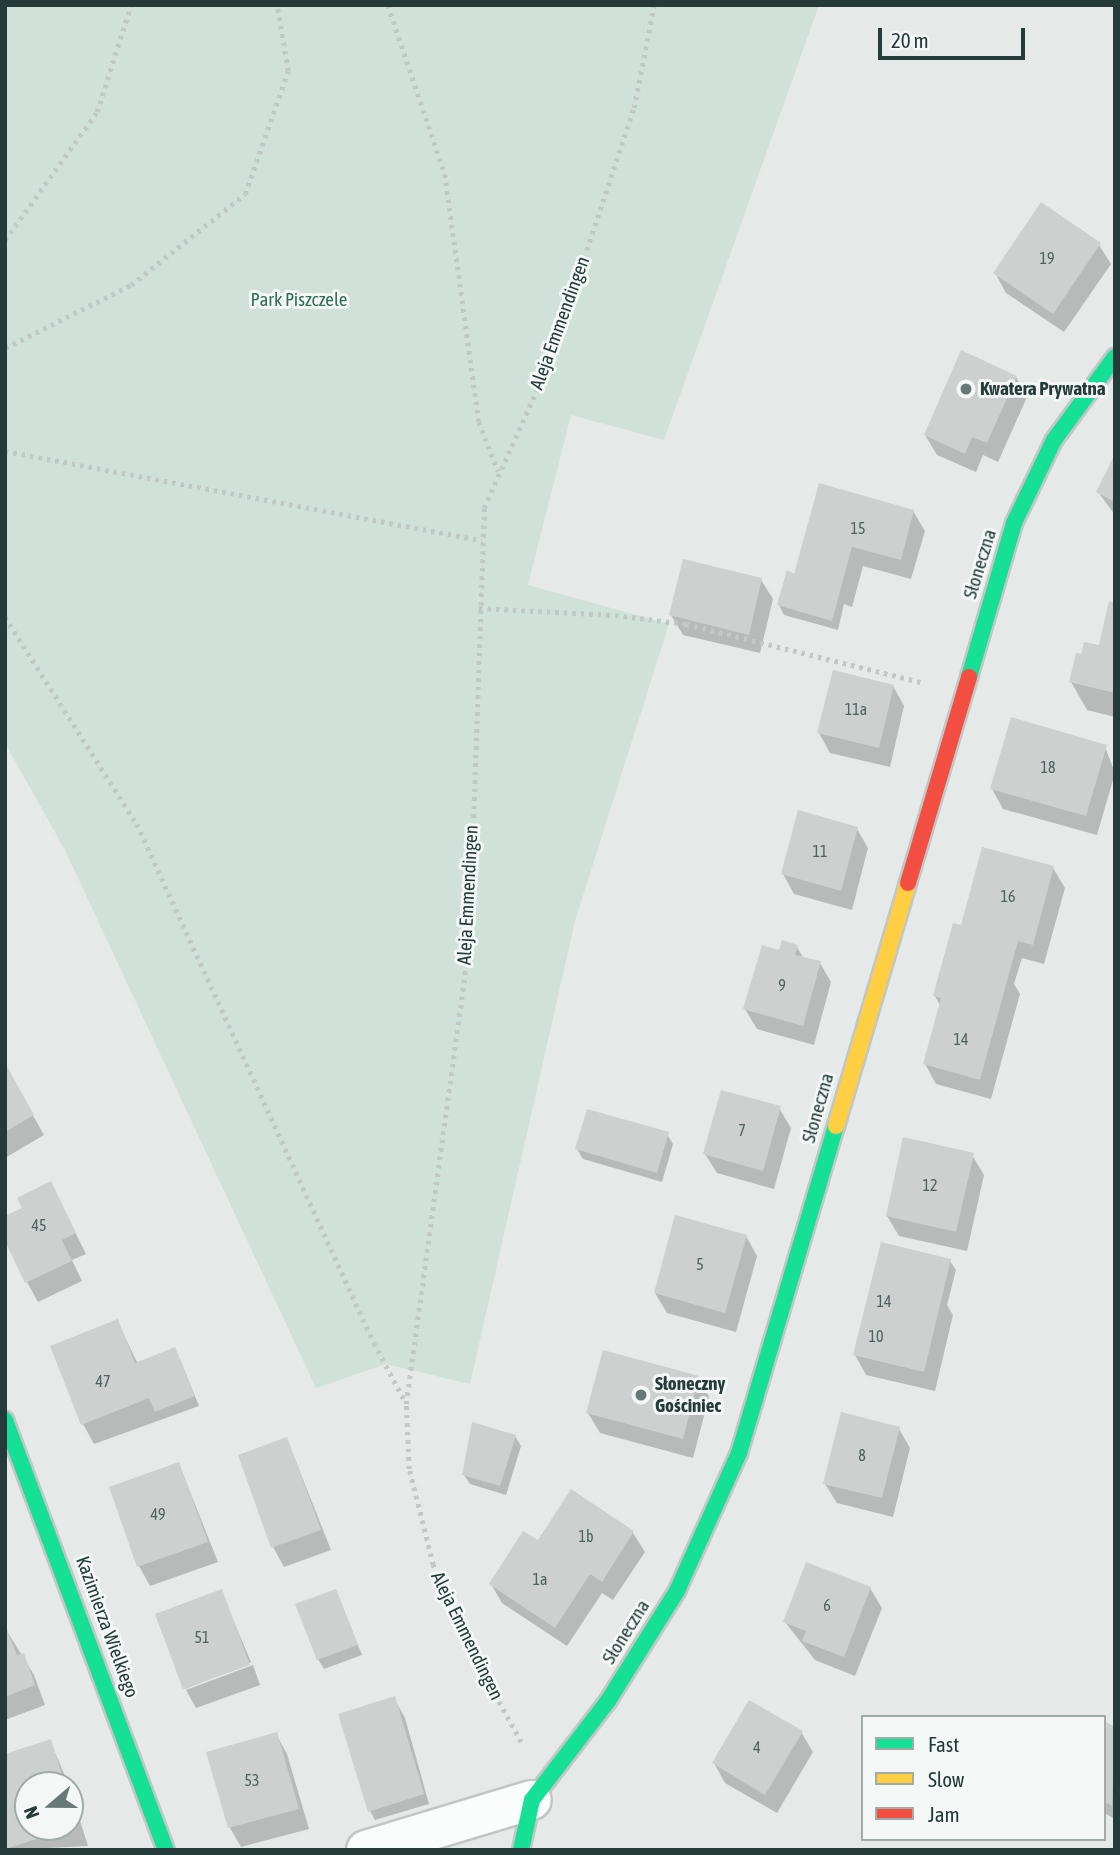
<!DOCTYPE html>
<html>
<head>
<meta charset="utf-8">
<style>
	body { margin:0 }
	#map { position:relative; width:1120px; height:1855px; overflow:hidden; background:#e5e9e8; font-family:"Asap Condensed",sans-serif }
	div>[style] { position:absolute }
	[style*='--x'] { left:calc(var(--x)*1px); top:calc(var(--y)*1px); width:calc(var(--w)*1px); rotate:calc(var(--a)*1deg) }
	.green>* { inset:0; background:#cfe1d8 }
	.shadow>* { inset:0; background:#0003 }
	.building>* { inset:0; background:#ccd0cf }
	.path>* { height:4.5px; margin-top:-2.25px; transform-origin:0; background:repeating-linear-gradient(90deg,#c1c9c8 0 3.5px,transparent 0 8.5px) }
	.roads { filter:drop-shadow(2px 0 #c2c6c5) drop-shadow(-2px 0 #c2c6c5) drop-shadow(0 2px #c2c6c5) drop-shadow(0 -2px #c2c6c5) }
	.street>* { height:38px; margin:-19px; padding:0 19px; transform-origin:19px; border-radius:19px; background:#fbfcfc }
	.fast>* { height:16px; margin:-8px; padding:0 8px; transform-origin:8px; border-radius:8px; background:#16e098 }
	.slow>* { height:16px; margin:-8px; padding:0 8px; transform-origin:8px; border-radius:8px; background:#ffcf43 }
	.jam>* { height:16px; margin:-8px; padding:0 8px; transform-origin:8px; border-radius:8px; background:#f24e42 }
	.dots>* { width:19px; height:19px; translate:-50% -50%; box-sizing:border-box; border:4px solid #f3f8f6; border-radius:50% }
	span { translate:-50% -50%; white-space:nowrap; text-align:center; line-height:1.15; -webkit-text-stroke:6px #f3f8f6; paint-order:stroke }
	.number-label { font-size:16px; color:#4f615f }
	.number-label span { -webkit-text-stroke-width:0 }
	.park-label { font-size:19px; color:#316f53 }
	.street-label { font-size:19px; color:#243b39 }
	.poi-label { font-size:19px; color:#243b39; font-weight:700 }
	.left { translate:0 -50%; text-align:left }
	.frame { position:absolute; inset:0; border:7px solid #243b39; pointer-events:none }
	.legend { position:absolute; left:861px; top:1715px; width:245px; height:126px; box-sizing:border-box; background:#f3f8f6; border:2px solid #a0acaa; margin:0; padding:9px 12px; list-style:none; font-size:21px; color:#243b39 }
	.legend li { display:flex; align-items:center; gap:14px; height:35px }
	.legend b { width:35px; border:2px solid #a0acaa }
	.north { position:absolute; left:14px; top:1771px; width:70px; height:70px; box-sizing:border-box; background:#f3f8f6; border:2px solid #a0acaa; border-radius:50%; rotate:250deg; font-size:19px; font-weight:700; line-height:28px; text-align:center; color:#243b39 }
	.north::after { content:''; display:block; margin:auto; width:24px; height:32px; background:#687876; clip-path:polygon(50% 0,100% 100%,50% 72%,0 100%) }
	.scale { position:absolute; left:878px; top:28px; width:147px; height:32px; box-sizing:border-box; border:4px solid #243b39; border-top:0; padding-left:9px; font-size:21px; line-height:24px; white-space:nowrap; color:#243b39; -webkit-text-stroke:5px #f3f8f6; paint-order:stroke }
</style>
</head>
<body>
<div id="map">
	<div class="green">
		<i style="clip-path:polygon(5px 5px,819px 5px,664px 440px,571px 415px,528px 585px,669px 624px,575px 921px,470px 1384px,386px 1364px,316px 1388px,65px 850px,5px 743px)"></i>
	</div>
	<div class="shadow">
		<i style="clip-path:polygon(1099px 245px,1111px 264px,1064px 332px,1006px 293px,995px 273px)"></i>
		<i style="clip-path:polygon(1016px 377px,1027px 397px,998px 462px,983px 455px,976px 472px,937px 455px,925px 435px)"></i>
		<i style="clip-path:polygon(1115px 458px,1115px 515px,1098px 492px)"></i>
		<i style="clip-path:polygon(913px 511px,925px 531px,911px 579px,863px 566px,852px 607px,844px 604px,838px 630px,784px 615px,779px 605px,788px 572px,795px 574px)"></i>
		<i style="clip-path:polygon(761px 580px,773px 599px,760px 653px,683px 635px,671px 615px)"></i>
		<i style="clip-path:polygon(1115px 604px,1115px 717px,1087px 710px,1071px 682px,1083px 656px,1100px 647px)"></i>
		<i style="clip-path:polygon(893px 686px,904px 706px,890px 767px,830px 753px,819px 733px)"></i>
		<i style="clip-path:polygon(1105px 747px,1115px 773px,1097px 835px,1003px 809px,992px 789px)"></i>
		<i style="clip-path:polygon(857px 829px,868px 848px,852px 910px,794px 894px,783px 874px)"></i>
		<i style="clip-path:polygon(1053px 868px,1065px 888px,1044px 964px,1022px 958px,1014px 984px,1020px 994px,991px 1099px,936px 1084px,925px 1064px,941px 1007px,935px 996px,965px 928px)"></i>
		<i style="clip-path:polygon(797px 947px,804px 959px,820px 963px,831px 982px,814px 1045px,757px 1029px,745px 1009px,780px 952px)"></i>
		<i style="clip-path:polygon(5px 1066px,44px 1135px,5px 1158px)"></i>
		<i style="clip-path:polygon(779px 1108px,791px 1128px,774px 1189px,717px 1173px,705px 1154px)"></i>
		<i style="clip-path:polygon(667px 1134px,673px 1144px,662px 1182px,583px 1159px,577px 1149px)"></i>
		<i style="clip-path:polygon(972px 1155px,984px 1175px,967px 1251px,899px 1236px,887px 1216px)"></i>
		<i style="clip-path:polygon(51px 1184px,86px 1254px,72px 1260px,82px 1281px,38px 1302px,27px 1282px,24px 1209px)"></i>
		<i style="clip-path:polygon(746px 1236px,757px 1256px,736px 1332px,667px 1313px,655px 1293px)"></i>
		<i style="clip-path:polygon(950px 1261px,956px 1270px,947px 1305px,953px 1315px,935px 1391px,866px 1375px,855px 1355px)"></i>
		<i style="clip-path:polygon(117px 1321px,138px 1364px,180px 1359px,199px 1406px,94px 1444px,83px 1424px)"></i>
		<i style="clip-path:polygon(698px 1377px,709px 1397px,693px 1458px,600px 1433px,588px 1413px)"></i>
		<i style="clip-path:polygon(899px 1429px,910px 1448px,893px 1517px,837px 1503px,825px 1484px)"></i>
		<i style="clip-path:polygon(515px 1436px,521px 1446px,506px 1495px,470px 1484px,464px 1475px)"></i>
		<i style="clip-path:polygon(287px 1439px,331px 1550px,284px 1567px,273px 1547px)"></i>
		<i style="clip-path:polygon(179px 1464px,218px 1562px,150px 1586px,139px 1566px)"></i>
		<i style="clip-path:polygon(571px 1492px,633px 1533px,645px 1552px,613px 1600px,602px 1593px,567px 1646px,502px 1603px,491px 1584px,539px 1542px)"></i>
		<i style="clip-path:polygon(870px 1588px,882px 1608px,855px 1676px,815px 1660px,785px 1622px)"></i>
		<i style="clip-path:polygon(221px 1591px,251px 1662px,185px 1689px,157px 1615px)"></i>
		<i style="clip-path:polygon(336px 1591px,362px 1655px,324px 1669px,318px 1659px)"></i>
		<i style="clip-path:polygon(5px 1628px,34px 1675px,45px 1705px,5px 1720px)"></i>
		<i style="clip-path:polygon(253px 1665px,260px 1685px,196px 1708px,186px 1690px)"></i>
		<i style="clip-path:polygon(394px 1698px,405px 1718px,429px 1804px,375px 1820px,370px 1811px)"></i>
		<i style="clip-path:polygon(1104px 1723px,1115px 1729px,1115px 1819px,1104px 1813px)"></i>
		<i style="clip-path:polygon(801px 1732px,813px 1752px,777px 1813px,725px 1783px,714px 1763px)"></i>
		<i style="clip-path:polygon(276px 1734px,287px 1754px,309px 1829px,241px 1847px,230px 1828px,208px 1753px)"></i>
		<i style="clip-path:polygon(50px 1741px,69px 1785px,28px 1785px,28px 1827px,70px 1827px,70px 1789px,88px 1846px,5px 1850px,5px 1755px)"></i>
	</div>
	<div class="building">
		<i style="clip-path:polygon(1041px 202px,1101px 243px,1053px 314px,993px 273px)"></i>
		<i style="clip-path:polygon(961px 350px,1017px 376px,987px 443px,972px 437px,965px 454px,924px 435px)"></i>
		<i style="clip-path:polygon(1115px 454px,1115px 502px,1096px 492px)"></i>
		<i style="clip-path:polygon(819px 483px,914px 510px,901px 560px,852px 547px,832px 621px,777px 605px,787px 570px,794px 574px)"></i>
		<i style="clip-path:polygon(683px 559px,762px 578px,749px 635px,669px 615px)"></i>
		<i style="clip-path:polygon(1109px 601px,1115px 603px,1115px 693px,1069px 682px,1076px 653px,1081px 654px,1084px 642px,1099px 645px)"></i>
		<i style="clip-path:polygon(833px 670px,894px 685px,879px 748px,817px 733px)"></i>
		<i style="clip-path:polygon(1011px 717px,1107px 745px,1086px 816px,990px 789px)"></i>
		<i style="clip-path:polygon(798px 810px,858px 827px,841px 891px,781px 874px)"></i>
		<i style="clip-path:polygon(982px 847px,1054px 866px,1033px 945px,1018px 941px,980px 1080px,923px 1064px,941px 998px,933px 996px,953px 923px,961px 925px)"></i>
		<i style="clip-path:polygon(782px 940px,798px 945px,795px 955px,821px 961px,803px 1026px,743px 1009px,762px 945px,779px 950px)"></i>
		<i style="clip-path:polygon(5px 1063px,34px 1115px,5px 1132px)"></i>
		<i style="clip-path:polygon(721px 1090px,781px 1106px,763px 1171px,703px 1154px)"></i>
		<i style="clip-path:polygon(587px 1109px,669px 1132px,657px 1173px,575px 1149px)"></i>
		<i style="clip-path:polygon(903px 1137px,974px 1153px,956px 1232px,886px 1216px)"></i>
		<i style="clip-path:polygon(51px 1181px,76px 1233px,62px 1240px,72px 1261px,25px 1283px,5px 1241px,5px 1216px,22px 1208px,17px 1198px)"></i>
		<i style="clip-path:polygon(675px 1215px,747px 1235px,725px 1313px,654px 1293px)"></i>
		<i style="clip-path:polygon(881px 1242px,951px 1259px,924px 1372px,853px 1355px)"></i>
		<i style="clip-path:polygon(118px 1319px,135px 1363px,175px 1347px,195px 1396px,155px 1412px,149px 1398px,81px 1425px,50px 1346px)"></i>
		<i style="clip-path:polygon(603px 1350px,699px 1376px,683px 1439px,586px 1413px)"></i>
		<i style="clip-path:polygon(841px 1412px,900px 1427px,882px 1498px,823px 1484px)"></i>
		<i style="clip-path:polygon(472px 1422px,516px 1435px,500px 1486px,462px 1475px)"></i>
		<i style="clip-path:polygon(287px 1437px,321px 1530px,271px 1548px,238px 1455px)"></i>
		<i style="clip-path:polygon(179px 1462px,208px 1542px,137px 1567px,109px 1487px)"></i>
		<i style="clip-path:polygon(571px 1489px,634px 1531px,602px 1582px,590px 1574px,555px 1628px,489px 1584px,523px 1531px,538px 1540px)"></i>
		<i style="clip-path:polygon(806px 1562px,871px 1587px,844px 1657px,802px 1641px,806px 1631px,783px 1622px)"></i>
		<i style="clip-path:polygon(222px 1589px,250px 1665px,183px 1689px,155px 1614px)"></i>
		<i style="clip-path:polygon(336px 1589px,358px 1645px,317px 1660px,295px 1604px)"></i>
		<i style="clip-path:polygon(5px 1625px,17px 1655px,24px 1653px,35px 1685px,5px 1697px)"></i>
		<i style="clip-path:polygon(395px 1696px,424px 1794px,368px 1812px,338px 1714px)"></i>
		<i style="clip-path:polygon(749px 1700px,803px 1731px,765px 1795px,712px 1763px)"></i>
		<i style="clip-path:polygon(1104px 1721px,1115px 1727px,1112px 1806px,1104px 1801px)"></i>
		<i style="clip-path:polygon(277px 1732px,299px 1809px,228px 1828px,206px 1752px)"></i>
		<i style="clip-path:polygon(51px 1739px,65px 1785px,28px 1785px,28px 1827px,70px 1827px,71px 1802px,78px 1826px,5px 1849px,5px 1754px)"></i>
	</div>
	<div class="path">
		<i style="--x:388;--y:5;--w:178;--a:71.4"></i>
		<i style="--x:445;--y:174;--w:250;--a:82.2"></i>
		<i style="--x:479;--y:422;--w:53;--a:68.8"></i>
		<i style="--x:5;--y:240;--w:158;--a:-54.3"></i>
		<i style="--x:97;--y:112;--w:112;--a:-72.4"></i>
		<i style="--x:5;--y:348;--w:141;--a:-26.6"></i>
		<i style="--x:131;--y:285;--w:146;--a:-38.6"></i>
		<i style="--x:245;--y:194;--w:130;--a:-70.7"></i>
		<i style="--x:288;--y:71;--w:67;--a:-99.5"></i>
		<i style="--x:5;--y:451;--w:485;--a:10.6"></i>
		<i style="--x:479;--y:608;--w:136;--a:2.9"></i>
		<i style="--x:615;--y:615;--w:72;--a:7.2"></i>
		<i style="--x:686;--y:624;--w:242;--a:13.9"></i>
		<i style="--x:5;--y:617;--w:246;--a:57.5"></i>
		<i style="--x:137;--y:824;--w:571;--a:65.46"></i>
		<i style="--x:374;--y:1343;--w:68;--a:61.9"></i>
		<i style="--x:521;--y:1742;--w:119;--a:-119.1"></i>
		<i style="--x:463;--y:1638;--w:79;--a:-112.3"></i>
		<i style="--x:433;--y:1565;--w:99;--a:-104"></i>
		<i style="--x:409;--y:1469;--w:65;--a:-92.6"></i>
		<i style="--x:406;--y:1404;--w:463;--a:-82.2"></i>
		<i style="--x:469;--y:945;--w:437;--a:-88"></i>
		<i style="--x:484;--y:508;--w:159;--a:-65.9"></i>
		<i style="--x:549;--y:363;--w:269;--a:-71.6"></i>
		<i style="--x:634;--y:108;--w:105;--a:-79"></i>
	</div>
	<div class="roads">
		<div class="street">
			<i style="--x:366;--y:1850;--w:173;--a:-16.8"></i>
		</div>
		<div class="fast">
			<i style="--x:969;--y:677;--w:160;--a:-73.7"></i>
			<i style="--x:1014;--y:523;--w:92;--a:-64.3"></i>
			<i style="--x:1054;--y:440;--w:103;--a:-53.7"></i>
			<i style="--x:5;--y:1420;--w:459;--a:69.5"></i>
			<i style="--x:521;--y:1850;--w:51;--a:-77.6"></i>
			<i style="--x:532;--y:1800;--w:125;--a:-52.5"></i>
			<i style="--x:608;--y:1701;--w:130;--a:-57.9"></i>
			<i style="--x:677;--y:1591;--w:151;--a:-65.8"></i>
			<i style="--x:739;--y:1453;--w:341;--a:-73.5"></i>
		</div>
		<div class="slow">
			<i style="--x:836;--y:1126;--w:253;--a:-73.5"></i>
		</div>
		<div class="jam">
			<i style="--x:908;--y:883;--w:215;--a:-73.5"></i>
		</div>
	</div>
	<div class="dots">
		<i style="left:966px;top:389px;background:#687876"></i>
		<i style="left:641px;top:1395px;background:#687876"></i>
	</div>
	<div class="number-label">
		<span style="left:1047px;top:258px">19</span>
		<span style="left:858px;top:528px">15</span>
		<span style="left:856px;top:709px">11a</span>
		<span style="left:1048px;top:767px">18</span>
		<span style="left:820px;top:851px">11</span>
		<span style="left:1008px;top:896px">16</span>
		<span style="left:782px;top:985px">9</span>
		<span style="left:961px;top:1039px">14</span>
		<span style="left:742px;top:1130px">7</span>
		<span style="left:930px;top:1185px">12</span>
		<span style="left:39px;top:1225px">45</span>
		<span style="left:700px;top:1264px">5</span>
		<span style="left:884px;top:1301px">14</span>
		<span style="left:876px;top:1336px">10</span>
		<span style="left:103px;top:1381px">47</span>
		<span style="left:862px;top:1455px">8</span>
		<span style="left:158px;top:1514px">49</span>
		<span style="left:586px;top:1536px">1b</span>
		<span style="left:540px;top:1579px">1a</span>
		<span style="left:827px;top:1605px">6</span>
		<span style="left:202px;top:1637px">51</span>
		<span style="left:757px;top:1747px">4</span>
		<span style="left:252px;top:1780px">53</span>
	</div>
	<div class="park-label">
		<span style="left:299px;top:300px">Park Piszczele</span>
	</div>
	<div class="street-label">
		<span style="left:560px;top:323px;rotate:-70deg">Aleja Emmendingen</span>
		<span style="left:980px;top:564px;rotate:-73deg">Słoneczna</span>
		<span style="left:468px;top:895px;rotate:-87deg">Aleja Emmendingen</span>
		<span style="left:818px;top:1108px;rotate:-74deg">Słoneczna</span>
		<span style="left:107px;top:1627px;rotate:70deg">Kazimierza Wielkiego</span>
		<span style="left:626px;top:1632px;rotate:-58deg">Słoneczna</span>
		<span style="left:467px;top:1636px;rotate:64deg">Aleja Emmendingen</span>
	</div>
	<div class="poi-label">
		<span class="left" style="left:980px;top:389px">Kwatera Prywatna</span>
		<span class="left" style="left:655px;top:1395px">Słoneczny<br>Gościniec</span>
	</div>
	<div class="frame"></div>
	<ul class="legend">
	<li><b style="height:9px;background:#16e098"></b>Fast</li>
	<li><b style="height:9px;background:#ffcf43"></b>Slow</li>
	<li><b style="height:9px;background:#f24e42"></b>Jam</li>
	</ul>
	<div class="north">N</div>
	<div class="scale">20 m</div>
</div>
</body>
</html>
